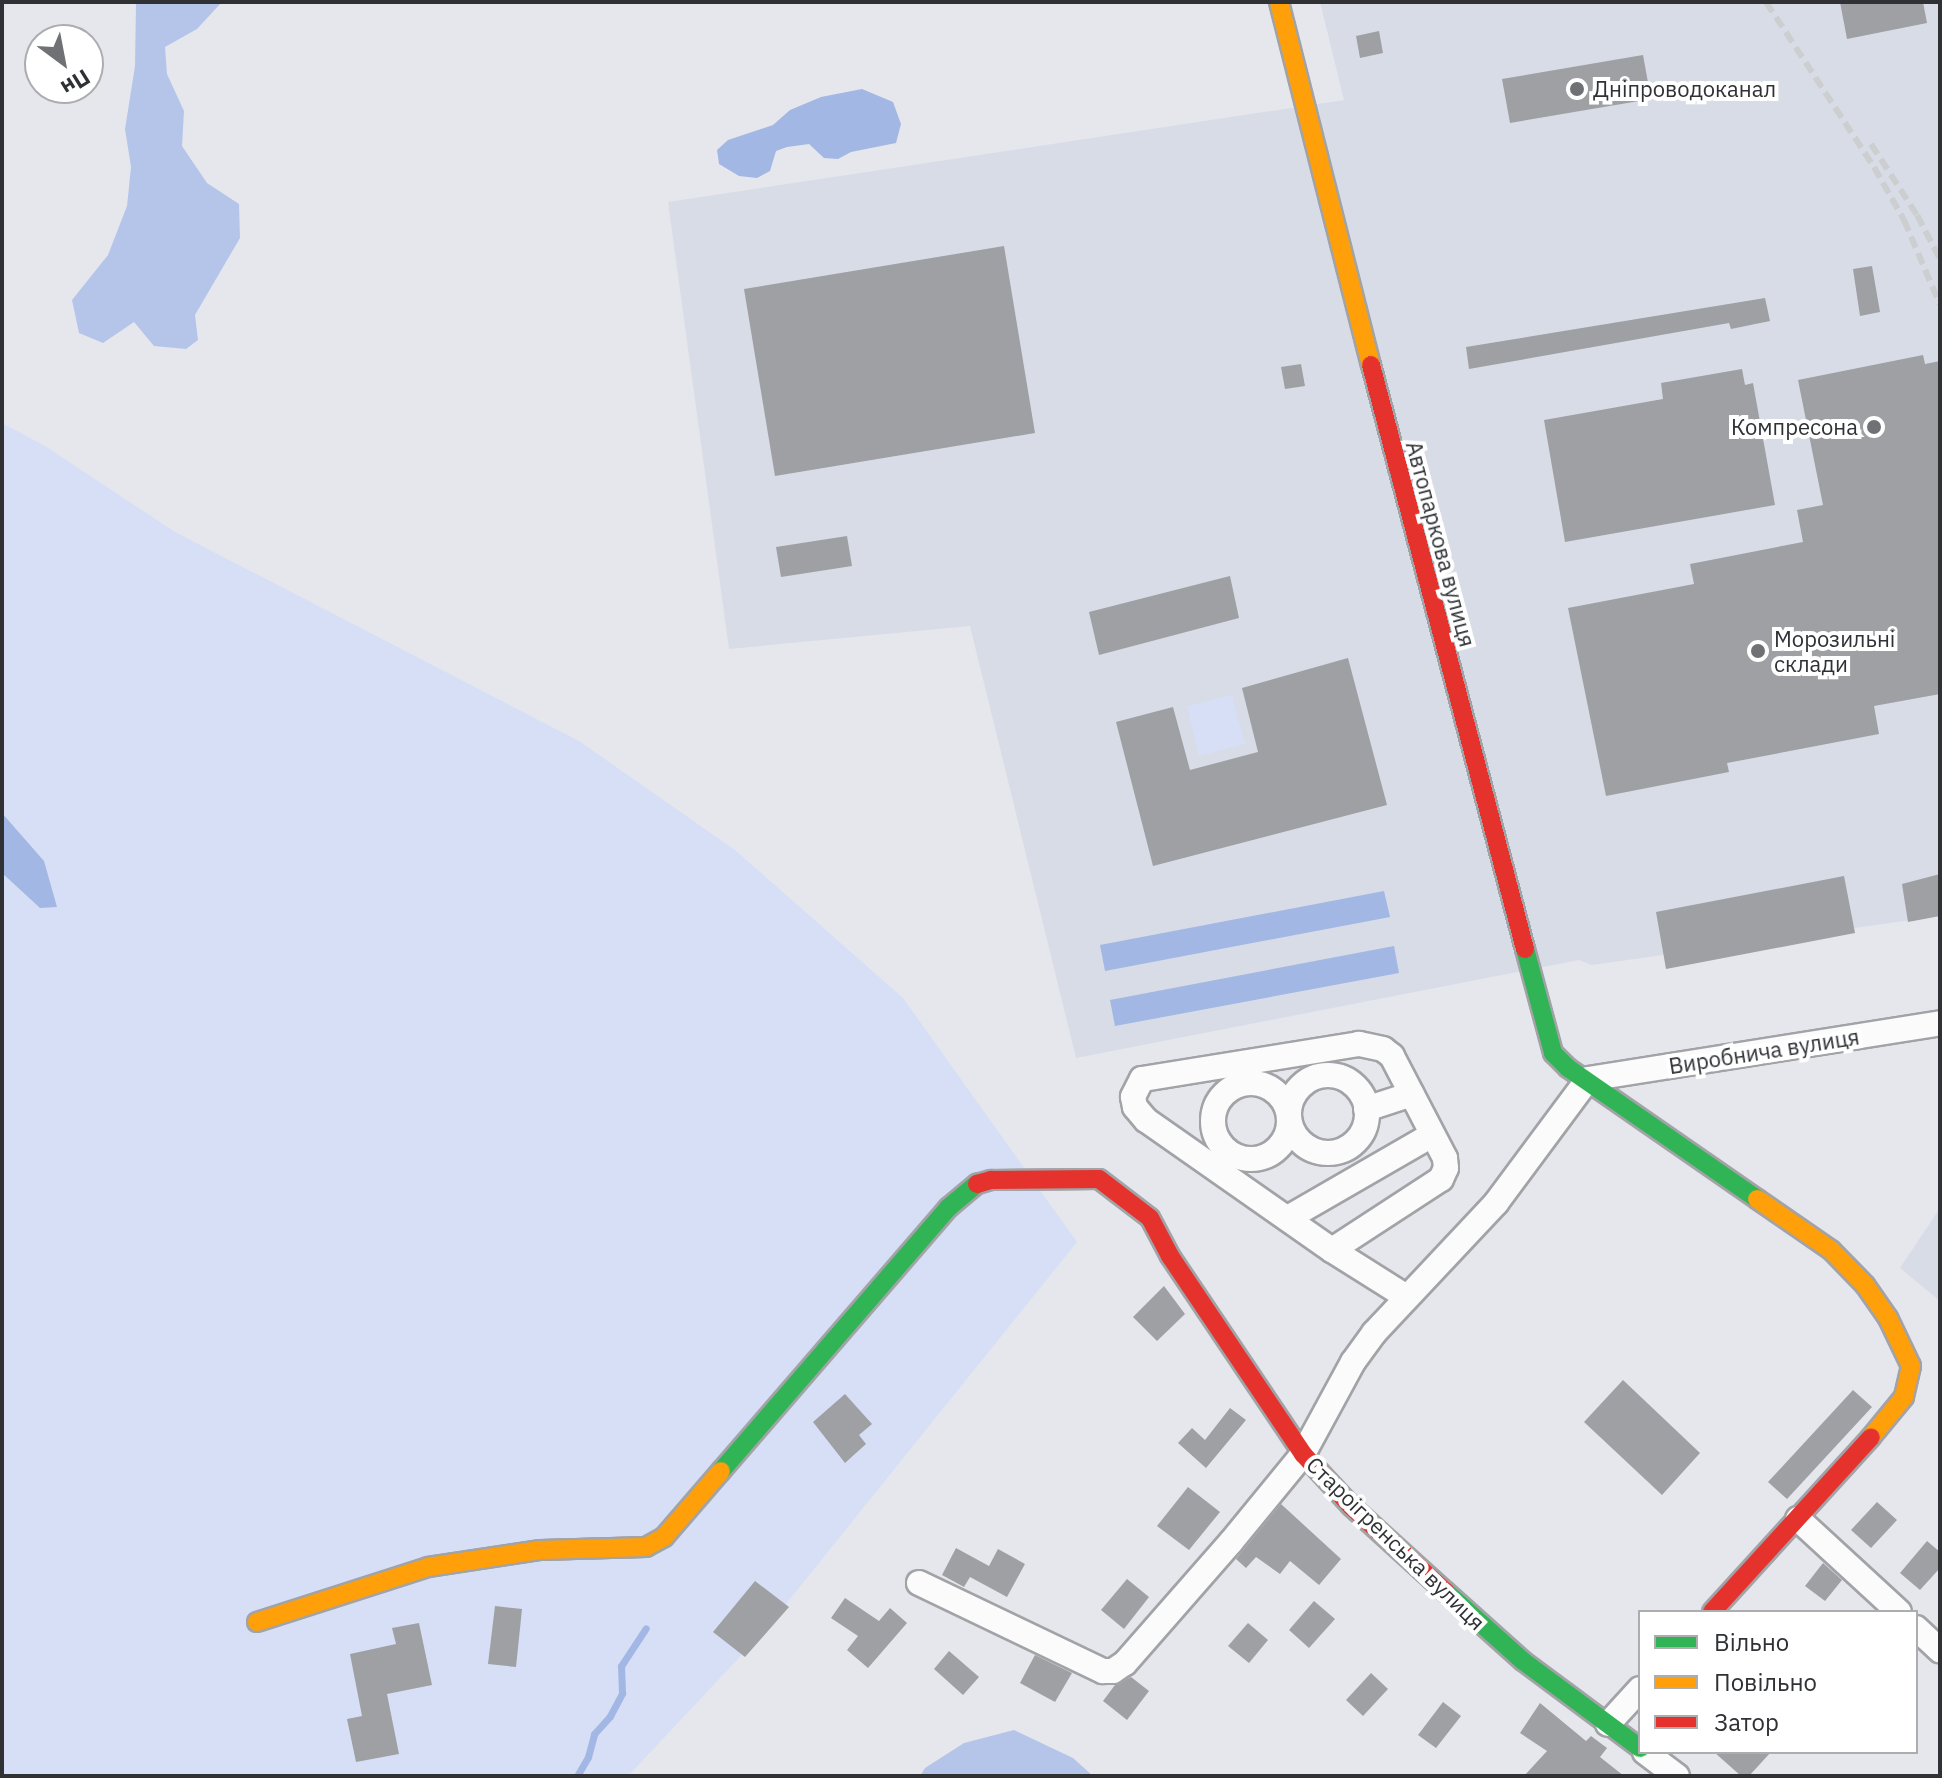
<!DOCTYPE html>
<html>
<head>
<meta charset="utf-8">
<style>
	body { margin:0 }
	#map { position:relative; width:1942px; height:1778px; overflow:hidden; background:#e6e7ec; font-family:"IBM Plex Sans",sans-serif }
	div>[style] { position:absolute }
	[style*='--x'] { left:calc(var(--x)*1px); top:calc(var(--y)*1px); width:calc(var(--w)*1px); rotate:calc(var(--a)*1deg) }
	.built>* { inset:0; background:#d7dce7 }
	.green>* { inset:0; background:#d6dff5 }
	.forest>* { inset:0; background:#b5c5ea }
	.water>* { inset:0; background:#a2b7e3 }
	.stream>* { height:7px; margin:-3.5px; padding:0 3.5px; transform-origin:3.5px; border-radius:3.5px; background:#a2b7e3 }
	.building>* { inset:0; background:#9ea0a3 }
	.roads { filter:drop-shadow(2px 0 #a2a3a7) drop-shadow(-2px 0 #a2a3a7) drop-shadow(0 2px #a2a3a7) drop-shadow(0 -2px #a2a3a7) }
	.street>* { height:24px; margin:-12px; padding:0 12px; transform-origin:12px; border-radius:12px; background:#fbfbfc }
	.street>.ring { margin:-12px; padding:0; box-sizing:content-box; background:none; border:24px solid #fbfbfc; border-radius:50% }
	.fast>* { height:18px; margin:-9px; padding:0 9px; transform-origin:9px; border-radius:9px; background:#30b455 }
	.slow>* { height:18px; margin:-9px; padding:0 9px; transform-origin:9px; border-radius:9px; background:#ff9f0a }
	.jam>* { height:18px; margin:-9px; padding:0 9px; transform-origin:9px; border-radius:9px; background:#e5322d }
	.rail>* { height:6px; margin-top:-3px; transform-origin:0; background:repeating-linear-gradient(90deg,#cccecf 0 12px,transparent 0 18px) }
	.dots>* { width:22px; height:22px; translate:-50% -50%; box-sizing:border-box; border:4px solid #fff; border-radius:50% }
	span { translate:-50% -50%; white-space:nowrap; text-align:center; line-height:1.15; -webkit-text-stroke:8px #fff; paint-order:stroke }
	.poi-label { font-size:22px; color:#2f3135 }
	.left { translate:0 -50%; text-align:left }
	.right { translate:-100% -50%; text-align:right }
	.street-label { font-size:22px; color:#2f3135 }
	.frame { position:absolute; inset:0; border:4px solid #2f3135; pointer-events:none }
	.legend { position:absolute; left:1638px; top:1610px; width:280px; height:144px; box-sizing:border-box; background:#fff; border:2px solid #acadae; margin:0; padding:10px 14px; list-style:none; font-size:24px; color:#2f3135 }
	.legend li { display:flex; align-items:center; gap:16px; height:40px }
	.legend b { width:40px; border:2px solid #acadae }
	.north { position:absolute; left:24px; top:24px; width:80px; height:80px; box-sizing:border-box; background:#fff; border:2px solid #acadae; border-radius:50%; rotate:148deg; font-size:22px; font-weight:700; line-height:32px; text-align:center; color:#2f3135 }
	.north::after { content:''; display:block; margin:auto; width:28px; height:36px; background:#6f7175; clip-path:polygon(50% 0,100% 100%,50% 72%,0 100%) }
</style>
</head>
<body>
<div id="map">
	<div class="built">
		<i style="clip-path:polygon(1320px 2px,1940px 2px,1940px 916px,1592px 965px,1579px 960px,1076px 1058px,970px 626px,729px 649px,668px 202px,1344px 100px)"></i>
		<i style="clip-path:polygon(1940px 1208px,1940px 1301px,1900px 1268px)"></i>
	</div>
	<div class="green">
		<i style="clip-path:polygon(2px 423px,45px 446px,175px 532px,579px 741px,735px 850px,903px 998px,1077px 1242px,765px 1630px,628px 1776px,2px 1776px,2px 873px,40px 908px,44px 861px,2px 813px)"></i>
		<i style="clip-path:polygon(1232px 695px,1245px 744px,1199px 756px,1187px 706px)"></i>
	</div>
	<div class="forest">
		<i style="clip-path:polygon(136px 2px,222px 2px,197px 29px,165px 47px,167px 74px,184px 111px,182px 146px,207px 183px,239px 204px,240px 238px,195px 315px,198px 340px,186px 349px,154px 346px,134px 322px,103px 343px,79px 333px,72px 300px,108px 255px,127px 206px,131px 167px,125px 129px,135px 66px)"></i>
		<i style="clip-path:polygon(1014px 1730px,1073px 1758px,1093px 1776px,920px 1776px,925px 1768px,964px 1743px)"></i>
	</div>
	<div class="water">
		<i style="clip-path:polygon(862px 89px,893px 102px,901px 124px,896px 143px,851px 152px,838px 159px,824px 158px,809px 144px,787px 147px,776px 151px,770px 171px,757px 178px,739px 176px,719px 164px,717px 150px,728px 140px,773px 125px,790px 110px,821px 97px)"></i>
		<i style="clip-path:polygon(2px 813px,44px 861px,57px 907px,40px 908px,2px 873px)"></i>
		<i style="clip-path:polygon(1384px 891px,1390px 917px,1105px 971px,1100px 945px)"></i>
		<i style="clip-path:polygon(1394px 946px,1399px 973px,1115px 1026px,1110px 1000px)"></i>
	</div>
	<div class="stream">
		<i style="--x:577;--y:1776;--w:22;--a:-60"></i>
		<i style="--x:588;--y:1757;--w:24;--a:-75"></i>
		<i style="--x:594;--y:1734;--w:24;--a:-48"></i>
		<i style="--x:610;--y:1716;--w:26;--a:-62"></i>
		<i style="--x:622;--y:1693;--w:27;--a:-92"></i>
		<i style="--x:621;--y:1666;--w:45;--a:-56.7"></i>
	</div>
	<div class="building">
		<i style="clip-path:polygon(1840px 2px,1923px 2px,1927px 23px,1847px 39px)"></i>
		<i style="clip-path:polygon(1379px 31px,1383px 53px,1360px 58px,1356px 36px)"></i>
		<i style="clip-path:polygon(1643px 55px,1651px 99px,1510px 123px,1502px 79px)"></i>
		<i style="clip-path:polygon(1004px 246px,1035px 433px,775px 476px,744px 289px)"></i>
		<i style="clip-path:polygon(1872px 266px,1880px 312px,1860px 316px,1853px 269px)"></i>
		<i style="clip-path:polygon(1765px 298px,1770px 321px,1731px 329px,1729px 323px,1469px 369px,1466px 347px)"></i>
		<i style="clip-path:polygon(1923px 355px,1925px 364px,1940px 361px,1940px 694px,1874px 706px,1879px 734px,1727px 763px,1729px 772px,1606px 796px,1568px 608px,1694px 584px,1690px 564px,1803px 542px,1797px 510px,1823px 505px,1798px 380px)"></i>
		<i style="clip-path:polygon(1301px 364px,1305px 386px,1285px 389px,1281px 367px)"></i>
		<i style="clip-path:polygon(1742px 369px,1745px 385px,1753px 383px,1775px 505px,1565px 542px,1544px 420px,1663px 399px,1661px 383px)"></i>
		<i style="clip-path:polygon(847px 536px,852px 566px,781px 577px,776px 547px)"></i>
		<i style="clip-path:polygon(1230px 576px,1239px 618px,1099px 655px,1089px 612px)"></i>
		<i style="clip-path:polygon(1348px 658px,1387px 805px,1153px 866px,1116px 722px,1173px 707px,1190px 770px,1258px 752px,1242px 688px)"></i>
		<i style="clip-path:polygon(1940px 874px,1940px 916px,1908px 922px,1902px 884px)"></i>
		<i style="clip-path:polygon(1844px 876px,1855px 933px,1666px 969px,1656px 912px)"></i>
		<i style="clip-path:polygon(1164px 1286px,1185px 1314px,1157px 1341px,1133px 1317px)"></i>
		<i style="clip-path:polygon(1623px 1380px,1700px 1453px,1662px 1495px,1584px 1422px)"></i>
		<i style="clip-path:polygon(1853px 1390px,1872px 1407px,1787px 1499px,1768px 1482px)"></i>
		<i style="clip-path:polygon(845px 1394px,872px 1424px,859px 1435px,866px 1444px,845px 1463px,813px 1422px)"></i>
		<i style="clip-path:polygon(1230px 1408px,1246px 1420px,1206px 1468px,1178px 1443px,1192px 1428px,1205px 1440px)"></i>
		<i style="clip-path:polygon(1188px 1487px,1220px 1512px,1189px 1550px,1157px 1526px)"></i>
		<i style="clip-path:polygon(1877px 1502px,1897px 1520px,1871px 1548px,1851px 1530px)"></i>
		<i style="clip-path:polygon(1281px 1504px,1341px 1559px,1319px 1585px,1290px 1561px,1280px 1574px,1256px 1557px,1246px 1568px,1236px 1559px)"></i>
		<i style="clip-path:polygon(1927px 1541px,1940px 1552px,1940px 1568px,1920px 1590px,1900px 1573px)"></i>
		<i style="clip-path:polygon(956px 1548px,989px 1566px,998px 1549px,1025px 1564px,1007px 1597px,970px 1577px,964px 1587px,942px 1575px)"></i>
		<i style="clip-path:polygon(1823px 1563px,1842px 1580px,1825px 1601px,1805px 1586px)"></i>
		<i style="clip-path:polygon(1127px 1579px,1149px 1597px,1124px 1629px,1101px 1610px)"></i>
		<i style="clip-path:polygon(755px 1581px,789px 1607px,745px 1657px,713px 1632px)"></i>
		<i style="clip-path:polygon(845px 1598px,879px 1621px,890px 1608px,907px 1623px,868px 1668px,847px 1650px,858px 1636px,831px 1618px)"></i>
		<i style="clip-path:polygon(1314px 1601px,1335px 1619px,1309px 1648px,1289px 1630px)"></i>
		<i style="clip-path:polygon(495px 1606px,522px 1609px,516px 1667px,488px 1664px)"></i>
		<i style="clip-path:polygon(419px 1623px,432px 1685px,387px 1694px,399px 1754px,356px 1762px,347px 1719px,362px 1716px,350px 1654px,396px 1644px,392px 1628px)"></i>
		<i style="clip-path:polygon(1248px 1623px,1268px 1640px,1249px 1663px,1228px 1646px)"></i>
		<i style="clip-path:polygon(949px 1651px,979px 1677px,963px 1695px,934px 1669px)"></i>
		<i style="clip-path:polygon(1035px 1655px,1072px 1673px,1055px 1702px,1020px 1683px)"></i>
		<i style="clip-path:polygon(1371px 1673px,1388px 1689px,1363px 1716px,1346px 1700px)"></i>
		<i style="clip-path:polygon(1131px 1677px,1149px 1691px,1127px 1720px,1103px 1701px,1115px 1685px)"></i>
		<i style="clip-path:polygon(1443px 1702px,1461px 1716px,1436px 1748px,1418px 1735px)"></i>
		<i style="clip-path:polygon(1540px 1703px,1586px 1741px,1591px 1736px,1607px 1748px,1600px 1757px,1624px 1776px,1524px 1776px,1547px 1751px,1520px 1733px)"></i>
		<i style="clip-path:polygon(1714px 1752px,1771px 1752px,1749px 1776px,1741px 1776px)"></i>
	</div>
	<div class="roads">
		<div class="street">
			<i class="ring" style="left:1289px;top:1075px;width:54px;height:54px"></i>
			<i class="ring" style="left:1213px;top:1083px;width:52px;height:52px"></i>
			<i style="--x:1366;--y:1109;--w:48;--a:-18.1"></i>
			<i style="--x:1288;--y:1218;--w:166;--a:-30"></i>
			<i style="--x:1332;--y:1250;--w:130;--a:-33.1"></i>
			<i style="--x:1441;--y:1179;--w:12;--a:-66"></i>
			<i style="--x:1446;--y:1168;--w:10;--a:-96"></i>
			<i style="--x:1445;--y:1158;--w:115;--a:-117.5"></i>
			<i style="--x:1392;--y:1056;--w:11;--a:-142"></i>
			<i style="--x:1383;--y:1049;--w:25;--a:-168"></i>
			<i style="--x:1359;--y:1044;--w:220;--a:170.8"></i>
			<i style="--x:1142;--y:1079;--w:20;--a:117"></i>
			<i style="--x:1133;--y:1097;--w:10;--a:79"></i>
			<i style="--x:1135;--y:1107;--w:17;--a:50"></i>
			<i style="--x:1146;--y:1120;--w:227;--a:35"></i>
			<i style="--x:1332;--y:1250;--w:86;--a:32.2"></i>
			<i style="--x:1798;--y:1519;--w:137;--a:42.6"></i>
			<i style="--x:919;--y:1583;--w:204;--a:25.6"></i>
			<i style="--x:1103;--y:1671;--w:10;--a:0"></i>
			<i style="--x:1113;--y:1671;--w:14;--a:-34"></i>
			<i style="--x:1125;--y:1663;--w:161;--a:-48.8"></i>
			<i style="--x:1231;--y:1542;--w:114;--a:-50.7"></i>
			<i style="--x:1303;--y:1454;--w:105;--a:-61.5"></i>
			<i style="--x:1353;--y:1362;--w:36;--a:-54"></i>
			<i style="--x:1374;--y:1333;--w:178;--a:-46.8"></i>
			<i style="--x:1496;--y:1203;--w:154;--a:-53.4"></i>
			<i style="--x:1588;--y:1079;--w:356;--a:-9"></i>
			<i style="--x:1916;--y:1628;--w:33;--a:43"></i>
			<i style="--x:1608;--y:1724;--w:47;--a:-47.6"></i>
			<i style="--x:1645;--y:1752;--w:40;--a:37"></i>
		</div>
		<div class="fast">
			<i style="--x:1525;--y:949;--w:108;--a:74.9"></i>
			<i style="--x:1553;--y:1053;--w:21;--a:45"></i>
			<i style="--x:1568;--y:1068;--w:230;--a:34.7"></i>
			<i style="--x:721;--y:1471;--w:347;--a:-49.2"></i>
			<i style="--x:948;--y:1208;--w:38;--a:-40"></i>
			<i style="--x:1446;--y:1592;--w:103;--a:41.9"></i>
			<i style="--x:1523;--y:1661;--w:146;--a:36.6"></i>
		</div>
		<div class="slow">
			<i style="--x:1279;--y:2;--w:374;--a:75.8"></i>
			<i style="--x:1757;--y:1199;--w:90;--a:34.6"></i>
			<i style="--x:1831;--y:1250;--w:49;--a:45.8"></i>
			<i style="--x:1865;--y:1285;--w:40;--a:55.1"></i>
			<i style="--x:1888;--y:1318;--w:53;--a:64.4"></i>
			<i style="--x:1911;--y:1366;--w:32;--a:103"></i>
			<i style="--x:1904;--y:1397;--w:52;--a:129.5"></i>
			<i style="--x:257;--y:1622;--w:180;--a:-17.8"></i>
			<i style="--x:428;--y:1567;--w:114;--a:-8.6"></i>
			<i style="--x:541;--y:1550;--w:105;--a:-1.6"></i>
			<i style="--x:646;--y:1547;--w:21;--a:-29"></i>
			<i style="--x:664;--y:1537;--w:87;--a:-49.2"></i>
		</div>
		<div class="jam">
			<i style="--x:1371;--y:365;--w:604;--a:75.23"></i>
			<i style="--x:977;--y:1184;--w:15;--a:-16"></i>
			<i style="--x:991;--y:1180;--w:108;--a:-0.5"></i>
			<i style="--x:1099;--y:1179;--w:64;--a:37.4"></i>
			<i style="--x:1150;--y:1218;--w:43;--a:62.2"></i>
			<i style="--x:1170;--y:1256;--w:239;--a:56.1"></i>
			<i style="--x:1303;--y:1454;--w:71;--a:47.3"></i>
			<i style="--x:1351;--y:1506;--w:128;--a:42.2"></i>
			<i style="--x:1712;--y:1612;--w:236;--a:-47.7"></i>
		</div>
	</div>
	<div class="rail">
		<i style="--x:1766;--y:2;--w:197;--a:56.8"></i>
		<i style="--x:1874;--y:167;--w:61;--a:60.5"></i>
		<i style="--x:1904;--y:220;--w:92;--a:67"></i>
		<i style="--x:1871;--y:144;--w:85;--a:57.1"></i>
		<i style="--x:1917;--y:215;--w:50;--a:62.4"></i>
	</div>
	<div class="dots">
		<i style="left:1577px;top:89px;background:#6f7175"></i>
		<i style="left:1874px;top:427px;background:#6f7175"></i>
		<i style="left:1758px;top:651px;background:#6f7175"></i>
	</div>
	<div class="poi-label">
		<span class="left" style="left:1593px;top:89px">Дніпроводоканал</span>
		<span class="right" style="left:1858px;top:427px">Компресона</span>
		<span class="left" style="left:1774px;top:651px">Морозильні<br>склади</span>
	</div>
	<div class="street-label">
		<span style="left:1441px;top:544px;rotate:75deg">Автопаркова вулиця</span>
		<span style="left:1764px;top:1051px;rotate:-9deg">Виробнича вулиця</span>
		<span style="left:1396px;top:1543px;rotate:44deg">Староігренська вулиця</span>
	</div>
	<div class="frame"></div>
	<ul class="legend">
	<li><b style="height:10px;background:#30b455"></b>Вільно</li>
	<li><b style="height:10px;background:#ff9f0a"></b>Повільно</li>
	<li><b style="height:10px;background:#e5322d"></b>Затор</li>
	</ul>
	<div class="north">Пн</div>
</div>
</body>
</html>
